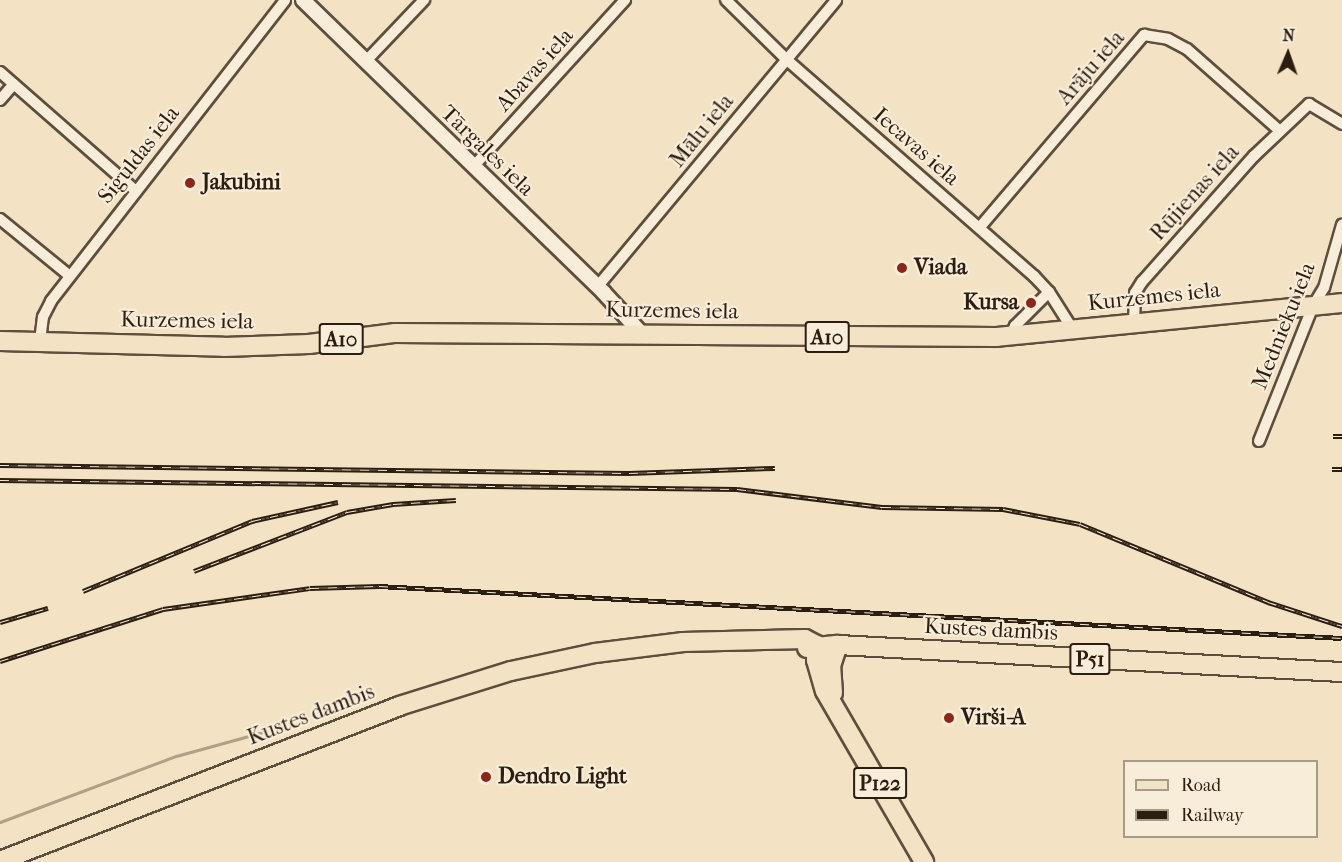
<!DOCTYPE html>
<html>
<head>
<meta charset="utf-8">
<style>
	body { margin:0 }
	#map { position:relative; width:1342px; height:862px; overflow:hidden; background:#f3e3c4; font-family:"IM FELL French Canon",serif }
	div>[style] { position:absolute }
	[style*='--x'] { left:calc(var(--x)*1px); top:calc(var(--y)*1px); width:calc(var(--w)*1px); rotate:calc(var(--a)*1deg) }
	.stream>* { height:3px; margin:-1.5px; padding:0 1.5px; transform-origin:1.5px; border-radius:1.5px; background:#afa087 }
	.roads { filter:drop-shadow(2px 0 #5e4e3e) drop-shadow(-2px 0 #5e4e3e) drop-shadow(0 2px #5e4e3e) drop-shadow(0 -2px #5e4e3e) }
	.minor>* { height:10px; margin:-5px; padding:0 5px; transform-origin:5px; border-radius:5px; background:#f7edd9 }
	.tertiary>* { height:14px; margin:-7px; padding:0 7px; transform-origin:7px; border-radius:7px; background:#f7edd9 }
	.primary>* { height:18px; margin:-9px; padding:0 9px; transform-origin:9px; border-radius:9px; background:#f3e3c4 }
	.trunk>* { height:18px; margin:-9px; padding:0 9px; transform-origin:9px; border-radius:9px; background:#f3e3c4 }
	.rail>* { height:5px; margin-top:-2.5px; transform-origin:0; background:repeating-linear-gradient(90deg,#f7edd9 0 9px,#2c1d11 0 18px); box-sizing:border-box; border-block:2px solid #2c1d11 }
	.dots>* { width:16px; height:16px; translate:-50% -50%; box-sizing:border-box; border:3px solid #f7edd9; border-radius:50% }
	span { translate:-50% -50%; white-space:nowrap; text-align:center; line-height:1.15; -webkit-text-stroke:4.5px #f7edd9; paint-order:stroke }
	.shield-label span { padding:2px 4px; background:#f7edd9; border:2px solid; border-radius:4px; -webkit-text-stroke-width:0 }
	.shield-label { font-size:21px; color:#2c1d11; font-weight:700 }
	.street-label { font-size:22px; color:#2c1d11 }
	.poi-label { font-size:22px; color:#2c1d11; font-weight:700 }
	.left { translate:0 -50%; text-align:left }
	.right { translate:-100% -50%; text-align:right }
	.legend { position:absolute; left:1123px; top:760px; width:195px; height:78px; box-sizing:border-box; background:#f7edd9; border:2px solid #a69a89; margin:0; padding:8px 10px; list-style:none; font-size:18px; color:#2c1d11 }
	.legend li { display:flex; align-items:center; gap:12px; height:30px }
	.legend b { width:30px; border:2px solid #a69a89 }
	.north { position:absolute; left:1258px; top:24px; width:60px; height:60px; -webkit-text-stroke:4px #f7edd9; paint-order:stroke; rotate:2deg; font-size:16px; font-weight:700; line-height:24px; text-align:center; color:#2c1d11 }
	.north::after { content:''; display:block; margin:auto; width:21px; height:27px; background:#2c1d11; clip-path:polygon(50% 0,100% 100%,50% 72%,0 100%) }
</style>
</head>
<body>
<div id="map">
	<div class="stream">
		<i style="--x:0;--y:822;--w:188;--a:-20.6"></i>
		<i style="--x:176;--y:756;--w:94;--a:-15.4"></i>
	</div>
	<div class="roads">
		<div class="minor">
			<i style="--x:726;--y:0;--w:84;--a:44.5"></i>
			<i style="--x:786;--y:59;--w:330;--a:41.2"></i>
			<i style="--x:1034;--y:276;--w:22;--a:47"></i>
			<i style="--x:1049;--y:292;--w:45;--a:57.7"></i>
			<i style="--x:365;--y:62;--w:86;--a:-46.4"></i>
			<i style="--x:0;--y:72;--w:181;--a:41.2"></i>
			<i style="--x:0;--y:100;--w:21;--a:-49"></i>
			<i style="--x:473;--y:167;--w:226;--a:-47.7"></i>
			<i style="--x:0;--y:219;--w:90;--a:39.2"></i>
			<i style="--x:980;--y:227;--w:253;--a:-49.5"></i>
			<i style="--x:1144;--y:35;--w:24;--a:9"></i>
			<i style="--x:1168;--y:39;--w:21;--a:28"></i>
			<i style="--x:1187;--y:49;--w:124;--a:41.4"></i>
			<i style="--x:598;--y:286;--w:372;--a:-50.2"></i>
			<i style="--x:1134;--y:322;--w:29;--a:-88"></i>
			<i style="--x:1135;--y:293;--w:13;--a:-58"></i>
			<i style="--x:1142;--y:282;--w:169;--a:-48.4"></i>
			<i style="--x:1254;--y:156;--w:76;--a:-43.4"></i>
			<i style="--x:1309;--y:104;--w:39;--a:31"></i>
			<i style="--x:1011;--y:335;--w:10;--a:-66"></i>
			<i style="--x:1015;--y:326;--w:48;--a:-45"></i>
			<i style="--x:40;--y:341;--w:24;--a:-83"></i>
			<i style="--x:43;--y:317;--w:18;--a:-63"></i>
			<i style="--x:51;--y:301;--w:381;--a:-52.1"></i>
			<i style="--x:1259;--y:441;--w:145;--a:-68.2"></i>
			<i style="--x:1313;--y:306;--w:21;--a:-59"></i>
			<i style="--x:1324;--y:288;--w:66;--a:-74.1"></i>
		</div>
		<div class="tertiary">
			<i style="--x:303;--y:0;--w:420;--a:44.2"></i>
			<i style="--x:604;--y:293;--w:56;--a:47.2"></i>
		</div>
		<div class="primary">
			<i style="--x:817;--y:645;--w:15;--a:94"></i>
			<i style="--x:816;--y:660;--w:32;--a:74"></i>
			<i style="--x:825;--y:691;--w:198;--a:59.9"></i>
			<i style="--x:807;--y:648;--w:31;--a:-6"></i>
			<i style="--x:838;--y:645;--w:505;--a:3.07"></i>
			<i style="--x:833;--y:693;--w:27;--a:-94"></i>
			<i style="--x:831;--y:666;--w:22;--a:-72"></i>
			<i style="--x:0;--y:861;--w:428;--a:-21.2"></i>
			<i style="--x:399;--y:706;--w:117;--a:-17.4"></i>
			<i style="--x:511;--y:671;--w:86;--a:-12.1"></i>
			<i style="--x:595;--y:653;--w:89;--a:-7.1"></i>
			<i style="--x:683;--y:642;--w:122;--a:-1.4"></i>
			<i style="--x:805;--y:639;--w:13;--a:27"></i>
		</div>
		<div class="trunk">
			<i style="--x:0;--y:341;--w:224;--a:1.5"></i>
			<i style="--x:224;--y:347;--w:85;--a:-2"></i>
			<i style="--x:309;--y:344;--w:87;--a:-7.3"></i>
			<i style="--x:395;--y:333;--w:601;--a:0.38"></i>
			<i style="--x:996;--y:337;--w:348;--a:-5.6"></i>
		</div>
	</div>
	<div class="rail">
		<i style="--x:1333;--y:436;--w:9;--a:0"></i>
		<i style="--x:0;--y:465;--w:629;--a:0.73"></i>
		<i style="--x:629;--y:473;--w:146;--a:-2"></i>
		<i style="--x:1332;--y:469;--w:10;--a:0"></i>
		<i style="--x:0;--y:480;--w:737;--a:0.7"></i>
		<i style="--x:737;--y:489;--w:146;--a:7.1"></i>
		<i style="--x:882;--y:507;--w:121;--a:0.9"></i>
		<i style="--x:1003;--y:509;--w:78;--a:11"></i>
		<i style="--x:1080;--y:524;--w:204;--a:22.5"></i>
		<i style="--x:1268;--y:602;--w:78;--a:18"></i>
		<i style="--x:194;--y:571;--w:164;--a:-21.1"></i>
		<i style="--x:347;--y:512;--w:47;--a:-9.9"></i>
		<i style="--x:393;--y:504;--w:63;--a:-3.6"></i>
		<i style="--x:83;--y:591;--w:183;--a:-22.5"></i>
		<i style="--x:252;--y:521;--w:88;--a:-12.5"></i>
		<i style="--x:0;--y:622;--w:50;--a:-16.3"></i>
		<i style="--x:0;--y:661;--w:171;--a:-17.7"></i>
		<i style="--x:163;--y:609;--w:148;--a:-8.1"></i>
		<i style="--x:310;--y:588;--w:69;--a:-1.7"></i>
		<i style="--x:379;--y:586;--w:964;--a:3.09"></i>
	</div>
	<div class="dots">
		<i style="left:190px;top:183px;background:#8f2418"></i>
		<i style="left:902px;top:268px;background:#8f2418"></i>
		<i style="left:1031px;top:303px;background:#8f2418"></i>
		<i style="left:949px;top:718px;background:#8f2418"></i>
		<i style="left:486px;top:777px;background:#8f2418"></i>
	</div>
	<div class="shield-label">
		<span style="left:827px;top:337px">A10</span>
		<span style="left:341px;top:339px">A10</span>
		<span style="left:1090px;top:659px">P51</span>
		<span style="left:880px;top:783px">P122</span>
	</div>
	<div class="street-label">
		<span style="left:1091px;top:68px;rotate:-49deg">Arāju iela</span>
		<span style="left:535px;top:70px;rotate:-48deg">Abavas iela</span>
		<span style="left:702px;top:131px;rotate:-51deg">Mālu iela</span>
		<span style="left:916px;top:147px;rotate:41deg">Iecavas iela</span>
		<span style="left:487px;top:151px;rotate:44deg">Tārgales iela</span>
		<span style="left:139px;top:155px;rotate:-52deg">Siguldas iela</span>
		<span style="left:1195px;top:193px;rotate:-48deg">Rūjienas iela</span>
		<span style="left:1154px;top:297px;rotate:-6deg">Kurzemes iela</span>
		<span style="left:672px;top:311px;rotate:1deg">Kurzemes iela</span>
		<span style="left:187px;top:321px;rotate:1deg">Kurzemes iela</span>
		<span style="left:1284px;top:326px;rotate:-68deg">Mednieku iela</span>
		<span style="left:991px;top:630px;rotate:3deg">Kustes dambis</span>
		<span style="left:311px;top:715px;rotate:-21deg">Kustes dambis</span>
	</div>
	<div class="poi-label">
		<span class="left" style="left:202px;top:183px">Jakubini</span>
		<span class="left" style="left:914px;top:268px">Viada</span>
		<span class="right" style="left:1019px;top:303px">Kursa</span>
		<span class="left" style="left:961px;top:718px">Virši-A</span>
		<span class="left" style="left:498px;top:777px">Dendro Light</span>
	</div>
	<ul class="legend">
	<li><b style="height:8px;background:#f3e3c4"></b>Road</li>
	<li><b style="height:8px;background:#2c1d11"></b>Railway</li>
	</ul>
	<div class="north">N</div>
</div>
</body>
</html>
